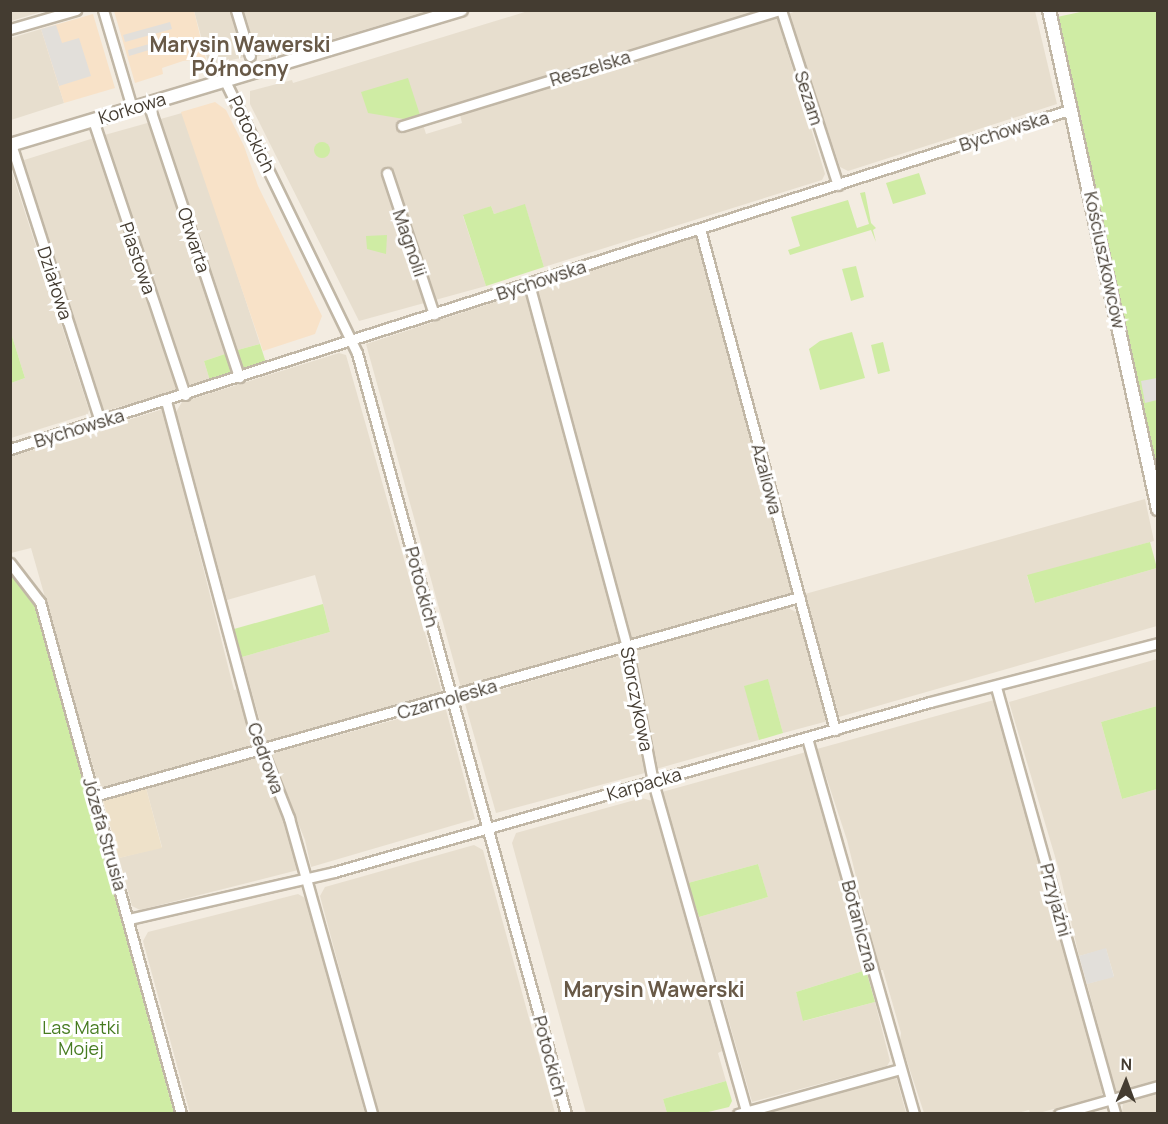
<!DOCTYPE html>
<html>
<head>
<meta charset="utf-8">
<style>
	body { margin:0 }
	#map { position:relative; width:1168px; height:1124px; overflow:hidden; background:#f3ece1; font-family:Manrope,sans-serif }
	div>[style] { position:absolute }
	[style*='--x'] { left:calc(var(--x)*1px); top:calc(var(--y)*1px); width:calc(var(--w)*1px); rotate:calc(var(--a)*1deg) }
	.residential>* { inset:0; background:#e7dece }
	.commercial>* { inset:0; background:#f8e2c8 }
	.education>* { inset:0; background:#eee1c9 }
	.green>* { inset:0; background:#cfeca4 }
	.round { border-radius:50% }
	.parking>* { inset:0; background:#e2dfda }
	.roads { filter:drop-shadow(2px 0 #c1b7a6) drop-shadow(-2px 0 #c1b7a6) drop-shadow(0 2px #c1b7a6) drop-shadow(0 -2px #c1b7a6) }
	.minor>* { height:9px; margin:-4.5px; padding:0 4.5px; transform-origin:4.5px; border-radius:4.5px; background:#fff }
	.tertiary>* { height:12px; margin:-6px; padding:0 6px; transform-origin:6px; border-radius:6px; background:#fff }
	span { translate:-50% -50%; white-space:nowrap; text-align:center; line-height:1.15; -webkit-text-stroke:6px #fff; paint-order:stroke }
	.street-label { font-size:18px; color:#443c31 }
	.park-label { font-size:18px; color:#467b20 }
	.quarter-label { font-size:21px; color:#685947; font-weight:700 }
	.frame { position:absolute; inset:0; border:12px solid #443c31; pointer-events:none }
	.north { position:absolute; left:1096px; top:1052px; width:60px; height:60px; -webkit-text-stroke:4px #fff; paint-order:stroke; rotate:1deg; font-size:16px; font-weight:700; line-height:24px; text-align:center; color:#443c31 }
	.north::after { content:''; display:block; margin:auto; width:21px; height:27px; background:#443c31; clip-path:polygon(50% 0,100% 100%,50% 72%,0 100%) }
</style>
</head>
<body>
<div id="map">
	<div class="residential">
		<i style="clip-path:polygon(799px 10px,1035px 11px,1057px 104px,848px 171px,840px 167px,788px 14px)"></i>
		<i style="clip-path:polygon(11px 11px,44px 11px,11px 21px)"></i>
		<i style="clip-path:polygon(194px 11px,232px 11px,245px 57px,209px 65px)"></i>
		<i style="clip-path:polygon(243px 11px,243px 10px,428px 11px,316px 44px,303px 41px,256px 57px)"></i>
		<i style="clip-path:polygon(528px 11px,759px 11px,420px 115px,426px 134px,462px 123px,460px 115px,631px 62px,638px 64px,637px 60px,777px 18px,825px 174px,822px 180px,544px 267px,525px 205px,494px 214px,491px 206px,463px 216px,486px 286px,359px 321px,250px 104px,250px 91px,292px 80px,293px 83px)"></i>
		<i style="clip-path:polygon(41px 29px,64px 103px,11px 120px,11px 38px)"></i>
		<i style="clip-path:polygon(182px 113px,205px 177px,260px 344px,234px 351px,157px 120px)"></i>
		<i style="clip-path:polygon(151px 122px,228px 353px,204px 361px,211px 384px,186px 388px,101px 136px)"></i>
		<i style="clip-path:polygon(94px 138px,179px 390px,178px 393px,156px 400px,153px 397px,103px 412px,21px 161px)"></i>
		<i style="clip-path:polygon(10px 166px,89px 410px,88px 414px,11px 438px,11px 383px,25px 378px,11px 333px)"></i>
		<i style="clip-path:polygon(696px 237px,793px 593px,631px 639px,536px 289px)"></i>
		<i style="clip-path:polygon(525px 292px,620px 643px,461px 688px,366px 344px)"></i>
		<i style="clip-path:polygon(339px 353px,346px 355px,442px 693px,266px 743px,242px 657px,330px 632px,323px 604px,315px 575px,227px 600px,176px 412px,182px 402px)"></i>
		<i style="clip-path:polygon(163px 409px,234px 690px,239px 689px,254px 746px,104px 788px,98px 784px,31px 548px,11px 553px,10px 457px)"></i>
		<i style="clip-path:polygon(1145px 499px,1154px 541px,1027px 576px,1035px 603px,1157px 568px,1157px 626px,839px 717px,805px 594px)"></i>
		<i style="clip-path:polygon(786px 607px,798px 613px,828px 721px,783px 733px,768px 680px,745px 686px,759px 740px,656px 769px,633px 650px)"></i>
		<i style="clip-path:polygon(622px 655px,645px 773px,496px 813px,464px 700px)"></i>
		<i style="clip-path:polygon(1157px 659px,1157px 706px,1101px 722px,1122px 799px,1157px 789px,1157px 1080px,1116px 1092px,1087px 984px,1114px 976px,1106px 949px,1079px 956px,1059px 870px,1009px 702px)"></i>
		<i style="clip-path:polygon(994px 700px,1104px 1092px,1101px 1096px,1039px 1113px,1030px 1113px,1029px 1110px,1014px 1114px,924px 1113px,900px 1040px,901px 1033px,883px 970px,879px 970px,847px 840px,817px 749px)"></i>
		<i style="clip-path:polygon(445px 706px,475px 819px,311px 867px,305px 840px,270px 754px)"></i>
		<i style="clip-path:polygon(806px 752px,866px 970px,796px 992px,804px 1021px,875px 1002px,890px 1061px,887px 1066px,752px 1102px,699px 917px,768px 897px,766px 891px,758px 864px,688px 883px,662px 792px)"></i>
		<i style="clip-path:polygon(259px 757px,284px 817px,298px 870px,140px 910px,132px 906px,119px 858px,162px 847px,146px 788px)"></i>
		<i style="clip-path:polygon(642px 798px,652px 801px,722px 1051px,718px 1053px,726px 1081px,663px 1099px,667px 1113px,586px 1113px,512px 843px,516px 833px)"></i>
		<i style="clip-path:polygon(474px 845px,483px 850px,555px 1113px,378px 1113px,320px 896px,325px 887px)"></i>
		<i style="clip-path:polygon(298px 894px,307px 899px,365px 1113px,190px 1113px,143px 941px,148px 932px)"></i>
		<i style="clip-path:polygon(896px 1076px,906px 1113px,765px 1113px)"></i>
		<i style="clip-path:polygon(1157px 1093px,1157px 1113px,1122px 1113px,1123px 1102px)"></i>
	</div>
	<div class="commercial">
		<i style="clip-path:polygon(114px 11px,194px 11px,208px 68px,195px 72px,191px 60px,183px 61px,162px 68px,163px 74px,135px 83px)"></i>
		<i style="clip-path:polygon(93px 14px,115px 88px,64px 103px,41px 29px)"></i>
		<i style="clip-path:polygon(215px 102px,226px 110px,244px 146px,258px 186px,322px 316px,315px 334px,263px 351px,181px 112px)"></i>
	</div>
	<div class="education">
		<i style="clip-path:polygon(146px 788px,162px 848px,119px 858px,103px 800px)"></i>
	</div>
	<div class="green">
		<i style="clip-path:polygon(1085px 11px,1157px 11px,1157px 484px,1057px 17px)"></i>
		<i style="clip-path:polygon(408px 78px,420px 115px,404px 119px,368px 113px,361px 92px)"></i>
		<i class="round" style="left:314px;top:142px;width:16px;height:16px"></i>
		<i style="clip-path:polygon(919px 173px,926px 194px,893px 204px,886px 183px)"></i>
		<i style="clip-path:polygon(865px 192px,871px 223px,876px 228px,873px 230px,876px 242px,871px 230px,790px 255px,788px 250px,800px 246px,791px 217px,848px 200px,857px 228px,869px 224px,860px 193px)"></i>
		<i style="clip-path:polygon(525px 204px,544px 267px,486px 286px,463px 215px,491px 206px,494px 214px)"></i>
		<i style="clip-path:polygon(387px 235px,386px 254px,367px 249px,366px 236px)"></i>
		<i style="clip-path:polygon(856px 266px,864px 297px,851px 301px,842px 269px)"></i>
		<i style="clip-path:polygon(852px 332px,865px 378px,820px 390px,809px 349px,820px 341px)"></i>
		<i style="clip-path:polygon(11px 333px,25px 378px,11px 383px,10px 383px)"></i>
		<i style="clip-path:polygon(883px 342px,890px 371px,878px 374px,871px 345px)"></i>
		<i style="clip-path:polygon(260px 344px,267px 366px,247px 372px,240px 369px,234px 351px)"></i>
		<i style="clip-path:polygon(228px 353px,235px 373px,211px 384px,204px 361px)"></i>
		<i style="clip-path:polygon(1150px 542px,1157px 568px,1035px 603px,1027px 575px)"></i>
		<i style="clip-path:polygon(10px 572px,35px 607px,174px 1113px,11px 1113px)"></i>
		<i style="clip-path:polygon(323px 604px,330px 632px,242px 657px,234px 629px)"></i>
		<i style="clip-path:polygon(768px 679px,783px 733px,759px 740px,744px 686px)"></i>
		<i style="clip-path:polygon(1157px 706px,1157px 789px,1122px 799px,1101px 722px)"></i>
		<i style="clip-path:polygon(758px 864px,768px 897px,699px 917px,688px 883px)"></i>
		<i style="clip-path:polygon(866px 970px,875px 1002px,803px 1021px,796px 992px)"></i>
		<i style="clip-path:polygon(726px 1081px,732px 1101px,729px 1107px,704px 1113px,667px 1113px,663px 1099px)"></i>
	</div>
	<div class="parking">
		<i style="clip-path:polygon(170px 22px,172px 29px,125px 42px,123px 35px)"></i>
		<i style="clip-path:polygon(56px 25px,62px 43px,79px 38px,91px 76px,59px 86px,41px 29px)"></i>
		<i style="clip-path:polygon(174px 37px,176px 42px,129px 56px,128px 50px)"></i>
		<i style="clip-path:polygon(1157px 378px,1157px 400px,1145px 403px,1141px 381px)"></i>
		<i style="clip-path:polygon(1106px 948px,1114px 977px,1087px 984px,1079px 956px)"></i>
	</div>
	<div class="roads">
		<div class="minor">
			<i style="--x:103;--y:10;--w:102;--a:73.5"></i>
			<i style="--x:236;--y:10;--w:48;--a:73.1"></i>
			<i style="--x:781;--y:10;--w:184;--a:72"></i>
			<i style="--x:10;--y:29;--w:69;--a:-16.1"></i>
			<i style="--x:225;--y:81;--w:302;--a:64.1"></i>
			<i style="--x:357;--y:353;--w:789;--a:74.64"></i>
			<i style="--x:148;--y:103;--w:289;--a:71.6"></i>
			<i style="--x:93;--y:120;--w:290;--a:71.5"></i>
			<i style="--x:402;--y:126;--w:394;--a:-17.1"></i>
			<i style="--x:11;--y:144;--w:291;--a:72.2"></i>
			<i style="--x:387;--y:173;--w:149;--a:71.6"></i>
			<i style="--x:700;--y:229;--w:519;--a:74.92"></i>
			<i style="--x:529;--y:284;--w:376;--a:74.9"></i>
			<i style="--x:627;--y:647;--w:137;--a:79.1"></i>
			<i style="--x:653;--y:782;--w:345;--a:74.2"></i>
			<i style="--x:166;--y:401;--w:340;--a:75"></i>
			<i style="--x:254;--y:729;--w:96;--a:68.5"></i>
			<i style="--x:289;--y:818;--w:307;--a:74.3"></i>
			<i style="--x:10;--y:449;--w:1115;--a:-17.75"></i>
			<i style="--x:10;--y:563;--w:49;--a:52.4"></i>
			<i style="--x:40;--y:602;--w:531;--a:74.6"></i>
			<i style="--x:996;--y:687;--w:443;--a:74.4"></i>
			<i style="--x:807;--y:738;--w:391;--a:74.1"></i>
			<i style="--x:94;--y:796;--w:733;--a:-15.76"></i>
			<i style="--x:129;--y:919;--w:210;--a:-12.9"></i>
			<i style="--x:334;--y:872;--w:620;--a:-15.92"></i>
			<i style="--x:930;--y:702;--w:236;--a:-14.5"></i>
			<i style="--x:738;--y:1114;--w:168;--a:-15.5"></i>
			<i style="--x:1059;--y:1114;--w:103;--a:-15.8"></i>
		</div>
		<div class="tertiary">
			<i style="--x:1049;--y:10;--w:511;--a:77.68"></i>
			<i style="--x:10;--y:145;--w:471;--a:-16.7"></i>
		</div>
	</div>
	<div class="street-label">
		<span style="left:590px;top:68px;rotate:-17deg">Reszelska</span>
		<span style="left:809px;top:98px;rotate:72deg">Sezam</span>
		<span style="left:132px;top:108px;rotate:-17deg">Korkowa</span>
		<span style="left:1004px;top:131px;rotate:-18deg">Bychowska</span>
		<span style="left:252px;top:134px;rotate:64deg">Potockich</span>
		<span style="left:194px;top:240px;rotate:72deg">Otwarta</span>
		<span style="left:410px;top:243px;rotate:71deg">Magnolii</span>
		<span style="left:138px;top:258px;rotate:71deg">Piastowa</span>
		<span style="left:1105px;top:260px;rotate:78deg">Kościuszkowców</span>
		<span style="left:541px;top:280px;rotate:-18deg">Bychowska</span>
		<span style="left:55px;top:283px;rotate:72deg">Działowa</span>
		<span style="left:79px;top:428px;rotate:-17deg">Bychowska</span>
		<span style="left:767px;top:479px;rotate:75deg">Azaliowa</span>
		<span style="left:422px;top:587px;rotate:75deg">Potockich</span>
		<span style="left:447px;top:699px;rotate:-16deg">Czarnoleska</span>
		<span style="left:637px;top:699px;rotate:79deg">Storczykowa</span>
		<span style="left:266px;top:758px;rotate:70deg">Cedrowa</span>
		<span style="left:644px;top:784px;rotate:-16deg">Karpacka</span>
		<span style="left:105px;top:834px;rotate:74deg">Józefa Strusia</span>
		<span style="left:1056px;top:900px;rotate:75deg">Przyjaźni</span>
		<span style="left:860px;top:926px;rotate:75deg">Botaniczna</span>
		<span style="left:550px;top:1056px;rotate:75deg">Potockich</span>
	</div>
	<div class="park-label">
		<span style="left:81px;top:1038px">Las Matki<br>Mojej</span>
	</div>
	<div class="quarter-label">
		<span style="left:240px;top:56px">Marysin Wawerski<br>Północny</span>
		<span style="left:654px;top:989px">Marysin Wawerski</span>
	</div>
	<div class="frame"></div>
	<div class="north">N</div>
</div>
</body>
</html>
